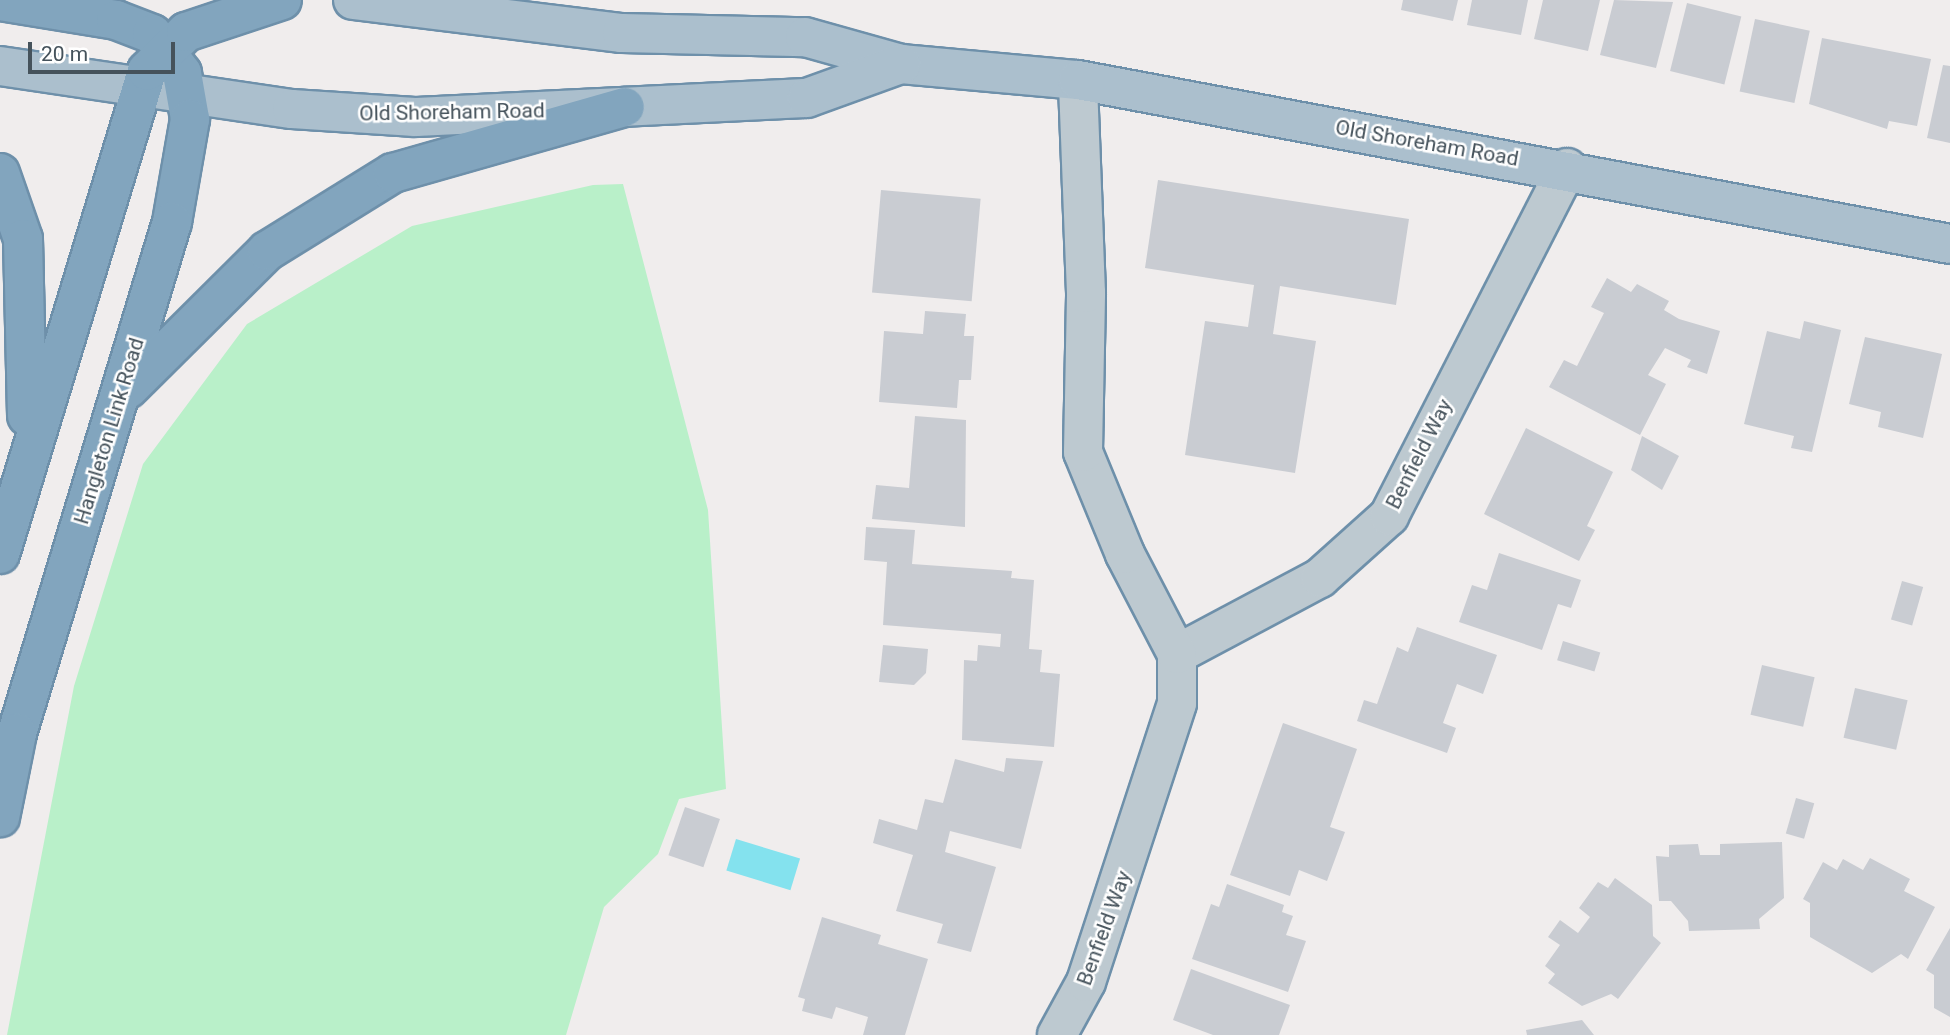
<!DOCTYPE html>
<style>
body{margin:0}
#map{position:relative;width:1950px;height:1035px;overflow:hidden;background:#f0eded;font-family:Roboto,sans-serif}
div>[style]{position:absolute}
[style*='--x']{left:calc(var(--x)*1px);top:calc(var(--y)*1px);width:calc(var(--w)*1px);rotate:calc(var(--a)*1deg)}
.green>*{inset:0;background:#b9f0c9}
.water>*{inset:0;background:#84e2ee;transform-origin:0 0}
.building>*{inset:0;background:#c9ccd2;transform-origin:0 0}
.roads{filter:drop-shadow(2px 0 #6e90aa) drop-shadow(-2px 0 #6e90aa) drop-shadow(0 2px #6e90aa) drop-shadow(0 -2px #6e90aa)}
.street>*{height:38px;margin:-19px;padding:0 19px;transform-origin:19px;border-radius:19px;background:#bdc9d0}
.primary>*{height:38px;margin:-19px;padding:0 19px;transform-origin:19px;border-radius:19px;background:#abbfcd}
.highway>*{height:38px;margin:-19px;padding:0 19px;transform-origin:19px;border-radius:19px;background:#82a5be}
span{translate:-50% -50%;white-space:nowrap;text-align:center;line-height:1.15;-webkit-text-stroke:5px #fff;paint-order:stroke}
.street-label{font-size:21px;color:#45525b}
.scale{position:absolute;left:28px;top:42px;width:147px;height:32px;box-sizing:border-box;border:4px solid #45525b;border-top:0;padding-left:9px;font-size:21px;line-height:24px;white-space:nowrap;color:#45525b;-webkit-text-stroke:5px #fff;paint-order:stroke}
</style>
<div id="map">
<div class="green">
<i style="clip-path:polygon(623px 184px,708px 510px,726px 789px,679px 799px,658px 854px,604px 907px,566px 1035px,7px 1035px,74px 686px,143px 464px,247px 324px,412px 226px,593px 185px)"></i>
</div>
<div class="water">
<i style="left:736px;top:839px;width:67px;height:33px;rotate:17deg"></i>
</div>
<div class="building">
<i style="clip-path:polygon(1403px 0,1458px 0,1453px 21px,1401px 10px)"></i>
<i style="clip-path:polygon(1472px 0,1528px 0,1521px 35px,1467px 25px)"></i>
<i style="clip-path:polygon(1543px 0,1600px 0,1588px 51px,1534px 39px)"></i>
<i style="clip-path:polygon(1614px 0,1673px 2px,1656px 68px,1600px 55px)"></i>
<i style="left:1687px;top:3px;width:56px;height:70px;rotate:14deg"></i>
<i style="left:1755px;top:19px;width:56px;height:74px;rotate:12deg"></i>
<i style="clip-path:polygon(1822px 38px,1931px 59px,1917px 126px,1889px 121px,1887px 129px,1809px 104px)"></i>
<i style="clip-path:polygon(1943px 65px,1950px 66px,1950px 143px,1927px 138px)"></i>
<i style="clip-path:polygon(1158px 180px,1409px 219px,1396px 305px,1280px 286px,1273px 334px,1316px 341px,1295px 473px,1185px 455px,1205px 321px,1248px 327px,1254px 285px,1145px 268px)"></i>
<i style="left:881px;top:190px;width:100px;height:103px;rotate:5deg"></i>
<i style="clip-path:polygon(1607px 278px,1631px 292px,1637px 284px,1669px 301px,1664px 310px,1679px 319px,1720px 331px,1707px 374px,1687px 367px,1691px 360px,1665px 348px,1648px 375px,1666px 384px,1640px 435px,1549px 387px,1564px 360px,1577px 366px,1604px 313px,1591px 307px)"></i>
<i style="clip-path:polygon(925px 311px,966px 314px,964px 336px,974px 336px,971px 380px,959px 380px,957px 408px,879px 402px,884px 331px,923px 334px)"></i>
<i style="clip-path:polygon(1804px 321px,1841px 330px,1812px 452px,1791px 448px,1794px 436px,1744px 424px,1767px 331px,1800px 339px)"></i>
<i style="clip-path:polygon(1865px 337px,1942px 354px,1923px 438px,1878px 427px,1881px 412px,1849px 404px)"></i>
<i style="clip-path:polygon(915px 416px,966px 420px,965px 527px,872px 519px,876px 485px,909px 488px)"></i>
<i style="clip-path:polygon(1526px 428px,1613px 472px,1587px 526px,1595px 530px,1579px 561px,1484px 514px)"></i>
<i style="clip-path:polygon(1642px 436px,1679px 456px,1662px 490px,1631px 470px)"></i>
<i style="clip-path:polygon(866px 527px,915px 530px,912px 564px,1012px 571px,1011px 578px,1034px 580px,1029px 649px,1042px 650px,1040px 672px,1060px 674px,1054px 747px,962px 740px,964px 660px,977px 661px,978px 645px,1000px 647px,1001px 634px,883px 625px,887px 562px,864px 560px)"></i>
<i style="clip-path:polygon(1499px 553px,1581px 580px,1571px 608px,1558px 604px,1542px 650px,1459px 622px,1472px 585px,1487px 590px)"></i>
<i style="left:1902px;top:581px;width:22px;height:40px;rotate:16deg"></i>
<i style="clip-path:polygon(1417px 627px,1497px 655px,1483px 694px,1457px 684px,1443px 723px,1456px 728px,1447px 753px,1357px 721px,1364px 700px,1377px 704px,1397px 647px,1408px 652px)"></i>
<i style="left:1563px;top:641px;width:39px;height:20px;rotate:17deg"></i>
<i style="clip-path:polygon(883px 645px,928px 649px,926px 673px,914px 685px,879px 682px)"></i>
<i style="left:1762px;top:665px;width:54px;height:51px;rotate:13deg"></i>
<i style="left:1855px;top:688px;width:54px;height:51px;rotate:13deg"></i>
<i style="clip-path:polygon(1283px 723px,1357px 749px,1330px 827px,1345px 832px,1327px 881px,1299px 870px,1290px 896px,1230px 875px)"></i>
<i style="clip-path:polygon(1006px 758px,1043px 761px,1021px 849px,950px 831px,945px 852px,996px 867px,971px 952px,937px 943px,943px 924px,896px 911px,913px 855px,873px 843px,879px 819px,917px 830px,925px 799px,943px 803px,955px 759px,1004px 772px)"></i>
<i style="left:1796px;top:798px;width:19px;height:37px;rotate:16deg"></i>
<i style="left:685px;top:807px;width:37px;height:51px;rotate:19deg"></i>
<i style="clip-path:polygon(1782px 842px,1784px 898px,1759px 919px,1760px 929px,1689px 931px,1688px 921px,1671px 901px,1659px 901px,1656px 856px,1669px 857px,1669px 845px,1698px 844px,1700px 855px,1720px 855px,1720px 844px)"></i>
<i style="clip-path:polygon(1870px 858px,1910px 879px,1904px 891px,1935px 907px,1908px 959px,1901px 954px,1872px 973px,1810px 937px,1810px 903px,1803px 899px,1823px 862px,1837px 870px,1843px 859px,1863px 870px)"></i>
<i style="clip-path:polygon(1615px 878px,1652px 905px,1653px 936px,1661px 943px,1618px 999px,1611px 994px,1582px 1006px,1548px 983px,1555px 974px,1545px 966px,1560px 945px,1548px 937px,1560px 920px,1578px 933px,1590px 917px,1579px 908px,1598px 882px,1608px 888px)"></i>
<i style="clip-path:polygon(1227px 884px,1284px 905px,1282px 912px,1293px 916px,1286px 935px,1306px 941px,1288px 992px,1192px 959px,1211px 904px,1219px 907px)"></i>
<i style="clip-path:polygon(822px 917px,881px 935px,878px 944px,928px 959px,905px 1035px,863px 1035px,868px 1017px,836px 1007px,832px 1019px,802px 1011px,805px 999px,798px 997px)"></i>
<i style="clip-path:polygon(1950px 928px,1950px 1017px,1934px 1008px,1934px 975px,1926px 970px)"></i>
<i style="clip-path:polygon(1191px 969px,1290px 1005px,1279px 1035px,1213px 1035px,1173px 1020px)"></i>
<i style="clip-path:polygon(1582px 1020px,1594px 1035px,1527px 1035px,1526px 1030px)"></i>
</div>
<div class="roads">
<div class="street">
<i style="--x:1177;--y:654;--w:162;--a:-28"></i>
<i style="--x:1320;--y:578;--w:93;--a:-41.9"></i>
<i style="--x:1389;--y:516;--w:391;--a:-62.9"></i>
<i style="--x:1057;--y:1035;--w:60;--a:-61.3"></i>
<i style="--x:1086;--y:982;--w:293;--a:-71.9"></i>
<i style="--x:1177;--y:703;--w:49;--a:-90"></i>
<i style="--x:1177;--y:654;--w:113;--a:-117.5"></i>
<i style="--x:1125;--y:554;--w:110;--a:-112.4"></i>
<i style="--x:1083;--y:452;--w:159;--a:-88.9"></i>
<i style="--x:1086;--y:293;--w:213;--a:-92.2"></i>
</div>
<div class="primary">
<i style="--x:353;--y:0;--w:271;--a:7"></i>
<i style="--x:622;--y:33;--w:183;--a:1.3"></i>
<i style="--x:805;--y:37;--w:100;--a:15.7"></i>
<i style="--x:901;--y:64;--w:178;--a:5.2"></i>
<i style="--x:1078;--y:80;--w:887;--a:10.65"></i>
<i style="--x:0;--y:66;--w:295;--a:8.4"></i>
<i style="--x:292;--y:109;--w:123;--a:3.7"></i>
<i style="--x:415;--y:117;--w:392;--a:-2.8"></i>
<i style="--x:807;--y:98;--w:100;--a:-19.9"></i>
</div>
<div class="highway">
<i style="--x:0;--y:1;--w:118;--a:9.3"></i>
<i style="--x:116;--y:20;--w:39;--a:21"></i>
<i style="--x:152;--y:34;--w:49;--a:52.4"></i>
<i style="--x:182;--y:73;--w:47;--a:80.1"></i>
<i style="--x:190;--y:119;--w:105;--a:99.9"></i>
<i style="--x:172;--y:222;--w:534;--a:106.87"></i>
<i style="--x:17;--y:733;--w:86;--a:101.4"></i>
<i style="--x:0;--y:173;--w:70;--a:70.8"></i>
<i style="--x:23;--y:239;--w:177;--a:88.7"></i>
<i style="--x:128;--y:389;--w:196;--a:-44.8"></i>
<i style="--x:267;--y:251;--w:148;--a:-31.8"></i>
<i style="--x:393;--y:173;--w:241;--a:-15.9"></i>
<i style="--x:0;--y:554;--w:505;--a:-73.07"></i>
<i style="--x:147;--y:71;--w:55;--a:-45"></i>
<i style="--x:186;--y:32;--w:101;--a:-18.4"></i>
</div>
</div>
<div class="street-label">
<span style="left:452px;top:112px;rotate:-1deg">Old Shoreham Road</span>
<span style="left:1427px;top:143px;rotate:10deg">Old Shoreham Road</span>
<span style="left:109px;top:431px;rotate:-73deg">Hangleton Link Road</span>
<span style="left:1419px;top:454px;rotate:-63deg">Benfield Way</span>
<span style="left:1104px;top:928px;rotate:-70deg">Benfield Way</span>
</div>
<div class="scale">20 m</div>
</div>
